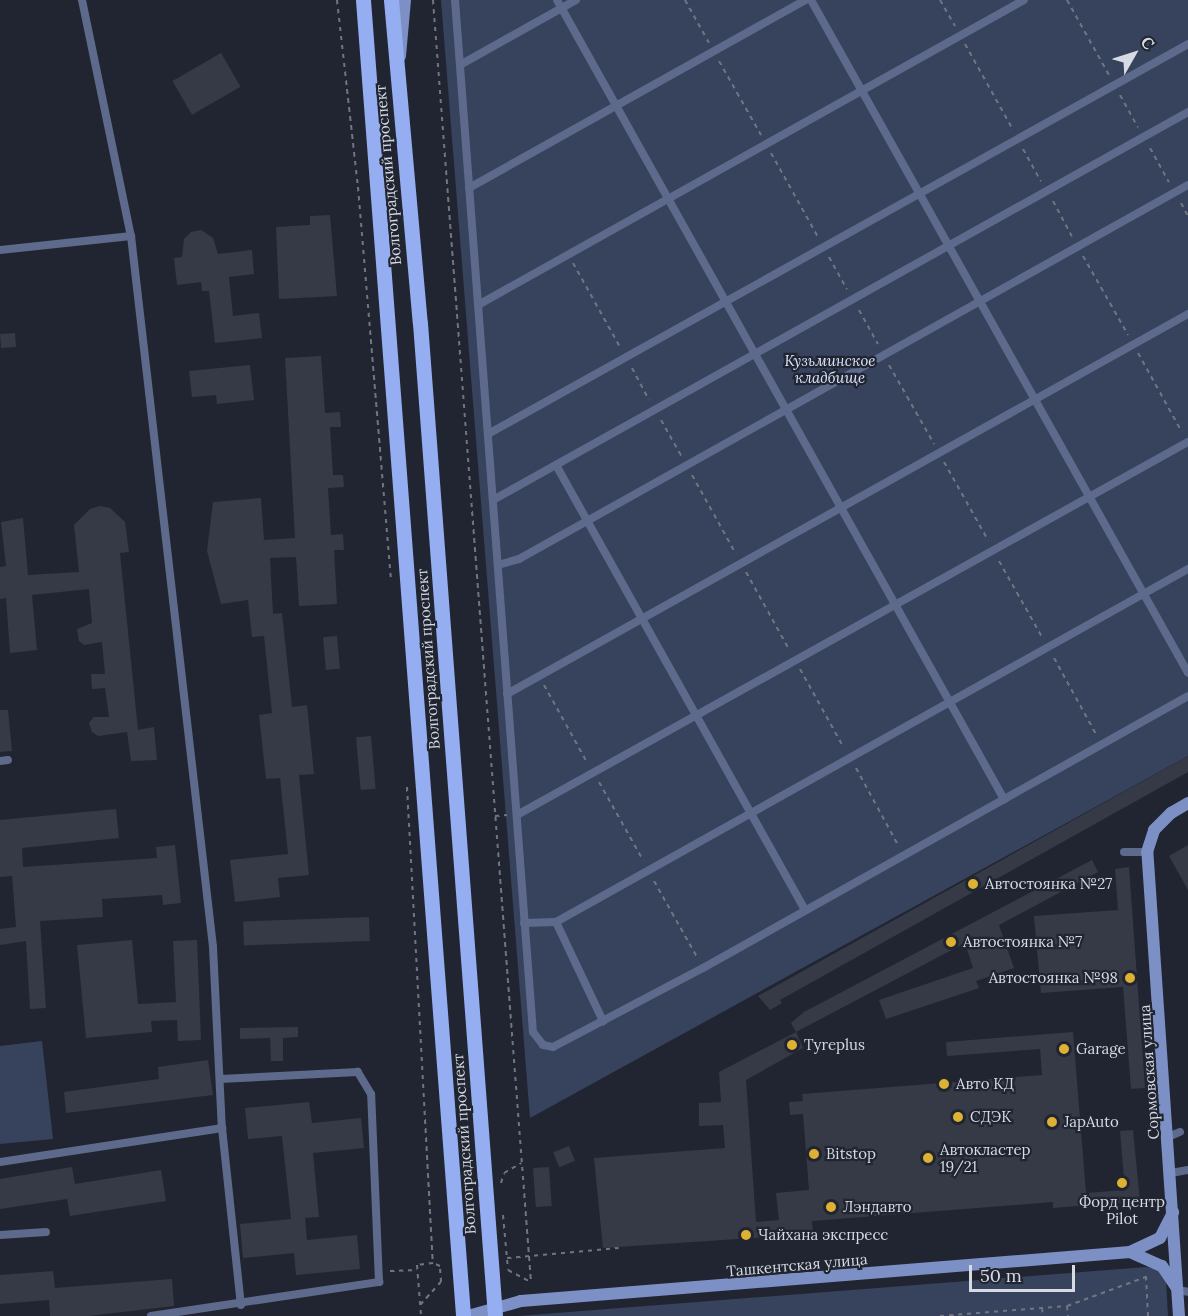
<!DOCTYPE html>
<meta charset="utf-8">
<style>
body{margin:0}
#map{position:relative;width:1188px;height:1316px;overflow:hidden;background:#212531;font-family:Lora,serif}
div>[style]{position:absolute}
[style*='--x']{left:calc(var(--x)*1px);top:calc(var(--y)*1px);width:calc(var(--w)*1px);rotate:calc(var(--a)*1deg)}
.green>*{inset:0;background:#37425d}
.building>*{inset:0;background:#353a46;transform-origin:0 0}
.path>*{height:2px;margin-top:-1px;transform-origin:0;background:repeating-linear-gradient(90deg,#717580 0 4.5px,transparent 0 9px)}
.lane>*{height:8px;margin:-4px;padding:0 4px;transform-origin:4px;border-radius:4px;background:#5d6a8b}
.secondary>*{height:12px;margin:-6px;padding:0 6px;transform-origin:6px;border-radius:6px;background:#7d90c5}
.primary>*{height:15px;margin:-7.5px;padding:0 7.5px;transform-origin:7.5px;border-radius:7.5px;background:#95aef2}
.dots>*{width:16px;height:16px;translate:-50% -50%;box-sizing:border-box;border:3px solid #212531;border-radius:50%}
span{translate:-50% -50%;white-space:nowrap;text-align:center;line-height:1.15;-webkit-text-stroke:4.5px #212531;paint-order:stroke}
.street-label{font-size:15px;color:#d6dae2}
.park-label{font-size:15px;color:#dae4fd;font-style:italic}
.poi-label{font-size:15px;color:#d6dae2}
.left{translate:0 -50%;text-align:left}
.right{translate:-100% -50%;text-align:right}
.north{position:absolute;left:1104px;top:24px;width:60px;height:60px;-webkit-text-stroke:4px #212531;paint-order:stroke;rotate:51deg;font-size:16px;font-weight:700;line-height:24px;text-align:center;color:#d6dae2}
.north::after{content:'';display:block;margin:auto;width:21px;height:27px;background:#d6dae2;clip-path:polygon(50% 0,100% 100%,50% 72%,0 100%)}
.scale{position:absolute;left:969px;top:1265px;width:106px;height:27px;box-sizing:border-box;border:3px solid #d6dae2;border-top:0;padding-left:8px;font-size:18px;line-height:21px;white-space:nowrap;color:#d6dae2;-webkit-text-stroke:4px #212531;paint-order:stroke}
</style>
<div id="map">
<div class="green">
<i style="clip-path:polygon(441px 0,1188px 0,1188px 756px,530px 1118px)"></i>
<i style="clip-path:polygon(42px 1041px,53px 1139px,0 1144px,0 1046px)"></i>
<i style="clip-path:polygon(1146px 1267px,1157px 1269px,1166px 1280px,1168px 1316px,518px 1316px)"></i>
</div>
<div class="building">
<i style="left:221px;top:53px;width:39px;height:56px;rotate:60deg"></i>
<i style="clip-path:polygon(330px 215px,337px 296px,279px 299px,276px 227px,310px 225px,310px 216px)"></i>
<i style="clip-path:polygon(201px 230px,213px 238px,218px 254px,252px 250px,254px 274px,229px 277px,233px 316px,259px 313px,262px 338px,215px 343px,209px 291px,202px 291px,201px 282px,177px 285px,174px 258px,182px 257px,184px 239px,191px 232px)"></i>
<i style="left:15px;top:333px;width:14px;height:15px;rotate:86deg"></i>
<i style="clip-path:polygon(321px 356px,325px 413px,340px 412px,341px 427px,330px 427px,333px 475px,343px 475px,344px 487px,328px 488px,331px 535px,343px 534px,344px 550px,334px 550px,337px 604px,299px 606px,296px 557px,270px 558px,273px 614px,282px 613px,292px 707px,307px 705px,314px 774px,299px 775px,309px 875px,278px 878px,280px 897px,235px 902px,230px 860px,288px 854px,280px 778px,266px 779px,259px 715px,272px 713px,264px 636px,252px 637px,248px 600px,221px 604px,207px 551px,213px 502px,261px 498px,264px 540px,295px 538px,285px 358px)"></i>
<i style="clip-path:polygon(250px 365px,254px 400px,217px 404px,216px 395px,192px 397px,189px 371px)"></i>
<i style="clip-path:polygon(100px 506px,110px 508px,125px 522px,129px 552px,120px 553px,138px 730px,154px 727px,157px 760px,131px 761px,127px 732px,98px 736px,92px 732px,89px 723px,94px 717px,109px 717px,105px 688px,92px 689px,91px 674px,105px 674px,102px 642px,84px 645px,79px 641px,77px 629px,92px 623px,89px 589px,32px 595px,37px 650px,10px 653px,6px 598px,0 599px,0 567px,6px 566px,1px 522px,23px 518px,28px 575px,79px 572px,74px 525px,90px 509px)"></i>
<i style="left:337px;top:636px;width:33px;height:14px;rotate:85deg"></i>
<i style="clip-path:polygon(0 710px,8px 710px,12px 751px,0 752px)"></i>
<i style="left:371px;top:736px;width:53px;height:15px;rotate:85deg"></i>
<i style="clip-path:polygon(1188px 756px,1188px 772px,780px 1000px,782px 1003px,770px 1010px,758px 996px)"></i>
<i style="clip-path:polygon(116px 809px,119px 838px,22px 848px,23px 867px,157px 858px,156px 847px,175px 845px,181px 903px,163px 905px,162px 895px,102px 899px,103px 917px,40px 921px,46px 1008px,30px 1009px,26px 941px,0 945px,0 929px,16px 927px,12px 876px,0 877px,0 820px)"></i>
<i style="clip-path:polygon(1188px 845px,1188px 890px,1169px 856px)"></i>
<i style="clip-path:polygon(1092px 860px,1098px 872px,999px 925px,1014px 968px,976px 981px,979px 988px,886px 1019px,879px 1000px,973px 968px,965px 943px,796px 1032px,791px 1023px,804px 1012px)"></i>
<i style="clip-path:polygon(1129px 867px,1145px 1088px,1131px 1089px,1123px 987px,1041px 993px,1034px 916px,1118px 910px,1115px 869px)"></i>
<i style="left:369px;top:917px;width:24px;height:126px;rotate:88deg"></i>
<i style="clip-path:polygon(132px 940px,138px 1004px,176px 1002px,173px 941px,197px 940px,201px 1040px,178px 1041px,177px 1020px,151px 1021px,152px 1032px,86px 1038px,77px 945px)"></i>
<i style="clip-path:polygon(298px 1027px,298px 1037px,283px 1038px,283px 1061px,271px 1061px,270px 1038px,240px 1039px,240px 1028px)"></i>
<i style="clip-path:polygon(796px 1032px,803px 1048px,746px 1080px,756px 1222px,779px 1220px,776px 1193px,809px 1190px,803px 1114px,790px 1115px,789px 1102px,803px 1101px,802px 1094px,1042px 1075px,1040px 1049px,947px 1056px,946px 1042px,1073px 1032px,1086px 1193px,1125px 1190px,1120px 1131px,1133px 1130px,1140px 1201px,1053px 1208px,1053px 1202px,812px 1221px,813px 1234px,603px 1248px,594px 1158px,725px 1148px,723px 1125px,699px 1126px,699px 1103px,721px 1102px,719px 1072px)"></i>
<i style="clip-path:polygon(208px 1060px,213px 1095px,66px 1113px,64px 1092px,159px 1079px,158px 1067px)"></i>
<i style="clip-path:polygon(309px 1102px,312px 1123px,361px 1118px,364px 1148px,313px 1153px,319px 1217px,305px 1218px,307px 1240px,357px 1235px,360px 1269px,296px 1275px,294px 1253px,243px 1258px,240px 1224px,291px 1219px,282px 1136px,248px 1139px,245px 1108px)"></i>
<i style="left:569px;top:1146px;width:16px;height:17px;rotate:68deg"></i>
<i style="clip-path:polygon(72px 1167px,75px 1184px,161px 1170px,166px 1201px,70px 1216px,67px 1199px,0 1209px,0 1179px)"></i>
<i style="left:549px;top:1167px;width:39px;height:16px;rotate:86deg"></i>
<i style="clip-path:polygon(53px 1271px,55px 1288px,172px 1279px,174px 1306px,88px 1316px,50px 1316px,49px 1300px,0 1304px,0 1275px)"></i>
</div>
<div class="path">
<i style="--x:337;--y:0;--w:188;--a:83.6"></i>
<i style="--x:358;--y:187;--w:395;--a:85.2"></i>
<i style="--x:433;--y:0;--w:1286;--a:85.63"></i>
<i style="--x:685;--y:0;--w:49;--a:60.8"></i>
<i style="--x:940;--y:0;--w:30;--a:60"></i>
<i style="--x:1067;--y:0;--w:86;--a:60.8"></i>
<i style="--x:965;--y:44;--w:96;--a:60.8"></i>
<i style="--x:719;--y:61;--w:85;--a:60.4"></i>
<i style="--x:1120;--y:95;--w:37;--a:61"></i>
<i style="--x:1150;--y:148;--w:39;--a:61"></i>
<i style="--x:1023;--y:149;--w:37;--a:61"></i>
<i style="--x:771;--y:153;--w:96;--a:60.8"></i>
<i style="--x:1053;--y:201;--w:40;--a:62"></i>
<i style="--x:1181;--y:203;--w:15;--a:62"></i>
<i style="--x:1083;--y:256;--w:91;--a:60.3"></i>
<i style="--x:829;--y:257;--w:37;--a:61"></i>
<i style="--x:573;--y:263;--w:96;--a:60.8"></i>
<i style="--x:859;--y:310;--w:39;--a:61"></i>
<i style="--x:1138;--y:353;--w:90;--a:60.9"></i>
<i style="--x:889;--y:365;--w:91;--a:60.3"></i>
<i style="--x:632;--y:368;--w:36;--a:62"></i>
<i style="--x:661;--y:420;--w:43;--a:60.4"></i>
<i style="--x:944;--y:462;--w:90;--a:60.6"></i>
<i style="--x:692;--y:475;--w:90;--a:60.9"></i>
<i style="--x:999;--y:561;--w:87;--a:60.5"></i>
<i style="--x:746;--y:572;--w:90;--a:60.9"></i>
<i style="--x:1054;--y:658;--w:87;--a:61.1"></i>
<i style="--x:800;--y:669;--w:90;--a:60.9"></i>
<i style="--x:544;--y:685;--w:90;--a:60.9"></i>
<i style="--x:856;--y:768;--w:88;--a:61.4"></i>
<i style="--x:599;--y:782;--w:90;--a:60.6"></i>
<i style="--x:407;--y:787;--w:477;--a:86.9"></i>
<i style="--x:495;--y:816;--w:12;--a:-5"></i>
<i style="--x:654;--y:881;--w:87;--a:60.5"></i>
<i style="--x:501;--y:1183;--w:10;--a:-73"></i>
<i style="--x:504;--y:1173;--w:20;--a:-30"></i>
<i style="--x:503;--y:1215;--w:55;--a:84.8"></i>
<i style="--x:508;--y:1270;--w:26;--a:28"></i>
<i style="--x:507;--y:1258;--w:112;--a:-5.1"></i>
<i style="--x:390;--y:1271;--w:27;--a:-2"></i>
<i style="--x:1146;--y:1276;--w:40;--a:87.1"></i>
<i style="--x:420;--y:1305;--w:31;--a:-48"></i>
<i style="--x:441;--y:1282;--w:16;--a:-94"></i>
<i style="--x:440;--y:1266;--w:8;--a:-157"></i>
<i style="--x:433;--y:1263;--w:16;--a:173"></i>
<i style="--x:417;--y:1265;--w:50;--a:85.4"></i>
<i style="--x:1067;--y:1306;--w:10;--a:84"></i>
<i style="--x:1042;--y:1308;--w:8;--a:83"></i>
<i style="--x:940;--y:1316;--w:127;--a:-4.5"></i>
<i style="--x:1067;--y:1306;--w:84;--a:-20.2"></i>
</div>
<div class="lane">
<i style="--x:82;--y:0;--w:241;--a:78.3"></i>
<i style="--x:131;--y:236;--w:716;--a:83.42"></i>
<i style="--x:213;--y:947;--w:181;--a:87.2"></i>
<i style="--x:222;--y:1128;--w:178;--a:83.9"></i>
<i style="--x:455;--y:0;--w:1035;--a:85.68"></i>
<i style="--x:533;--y:1032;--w:16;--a:52"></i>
<i style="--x:543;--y:1045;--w:10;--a:11"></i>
<i style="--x:553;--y:1047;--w:170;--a:-27.8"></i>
<i style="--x:703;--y:968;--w:556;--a:-29.28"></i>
<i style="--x:557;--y:0;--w:916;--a:60.78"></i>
<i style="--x:811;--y:0;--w:771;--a:60.74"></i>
<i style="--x:460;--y:65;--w:133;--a:-29.3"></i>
<i style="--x:469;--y:188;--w:386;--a:-29.2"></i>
<i style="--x:0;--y:250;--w:132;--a:-6.1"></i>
<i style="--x:478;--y:305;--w:625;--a:-29.19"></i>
<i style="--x:488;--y:434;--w:801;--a:-29.12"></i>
<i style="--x:556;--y:465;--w:510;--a:60.77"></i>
<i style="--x:493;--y:500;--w:796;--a:-29.17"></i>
<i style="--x:498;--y:565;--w:22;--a:-16"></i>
<i style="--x:519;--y:559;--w:766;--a:-29.21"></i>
<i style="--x:507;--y:694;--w:780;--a:-29.16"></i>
<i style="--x:0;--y:761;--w:8;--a:-7"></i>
<i style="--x:517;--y:815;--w:768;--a:-29.07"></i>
<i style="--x:1124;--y:852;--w:23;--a:0"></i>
<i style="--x:556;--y:922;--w:110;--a:64.6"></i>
<i style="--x:524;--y:923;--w:32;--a:-2"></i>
<i style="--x:556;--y:922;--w:724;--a:-29.19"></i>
<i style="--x:1168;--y:1137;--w:13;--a:-23"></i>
<i style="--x:0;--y:1162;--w:225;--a:-8.7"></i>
<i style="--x:1171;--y:1173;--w:17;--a:-10"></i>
<i style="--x:0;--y:1235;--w:46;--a:-3.7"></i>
<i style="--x:1178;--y:1290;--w:10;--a:11"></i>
<i style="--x:151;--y:1316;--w:231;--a:-8.5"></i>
<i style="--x:379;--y:1282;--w:188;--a:-92.4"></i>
<i style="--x:371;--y:1094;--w:26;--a:-121"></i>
<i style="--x:358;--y:1072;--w:138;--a:177.1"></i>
</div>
<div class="secondary">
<i style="--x:400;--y:56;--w:56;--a:-84.9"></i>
<i style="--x:1130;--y:1252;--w:35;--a:24"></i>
<i style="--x:1162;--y:1266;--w:27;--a:56"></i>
<i style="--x:468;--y:1316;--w:55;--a:-15.8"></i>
<i style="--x:521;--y:1301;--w:611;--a:-4.6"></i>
<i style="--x:1130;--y:1252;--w:33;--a:-25"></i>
<i style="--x:1160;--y:1238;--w:29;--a:-63"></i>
<i style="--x:1179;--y:1316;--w:465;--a:-93.9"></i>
<i style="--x:1147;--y:852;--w:23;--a:-72"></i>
<i style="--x:1154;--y:830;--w:24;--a:-45"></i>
<i style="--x:1171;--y:813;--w:20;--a:-30"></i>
</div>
<div class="primary">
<i style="--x:363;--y:0;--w:1320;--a:85.65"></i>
<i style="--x:391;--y:0;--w:324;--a:84.9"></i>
<i style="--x:420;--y:323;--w:996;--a:85.68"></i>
</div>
<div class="dots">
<i style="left:973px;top:884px;background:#ddb133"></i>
<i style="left:951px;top:942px;background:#ddb133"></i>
<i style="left:1130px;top:978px;background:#ddb133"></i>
<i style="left:792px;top:1045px;background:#ddb133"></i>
<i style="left:1064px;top:1049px;background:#ddb133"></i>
<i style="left:944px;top:1084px;background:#ddb133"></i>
<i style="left:958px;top:1117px;background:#ddb133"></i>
<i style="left:1052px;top:1122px;background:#ddb133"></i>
<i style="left:814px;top:1154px;background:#ddb133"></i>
<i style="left:928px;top:1158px;background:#ddb133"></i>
<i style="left:1122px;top:1183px;background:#ddb133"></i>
<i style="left:831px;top:1207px;background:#ddb133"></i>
<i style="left:746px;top:1235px;background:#ddb133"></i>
</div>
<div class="street-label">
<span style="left:388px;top:175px;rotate:-95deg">Волгоградский проспект</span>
<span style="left:428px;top:659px;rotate:-94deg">Волгоградский проспект</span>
<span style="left:1149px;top:1072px;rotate:-94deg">Сормовская улица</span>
<span style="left:464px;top:1144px;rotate:-94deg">Волгоградский проспект</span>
<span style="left:797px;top:1265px;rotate:-5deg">Ташкентская улица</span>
</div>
<div class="park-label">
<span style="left:830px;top:369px">Кузьминское<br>кладбище</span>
</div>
<div class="poi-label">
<span class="left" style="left:985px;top:884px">Автостоянка №27</span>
<span class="left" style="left:963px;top:942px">Автостоянка №7</span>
<span class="right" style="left:1118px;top:978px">Автостоянка №98</span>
<span class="left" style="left:804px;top:1045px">Tyreplus</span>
<span class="left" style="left:1076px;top:1049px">Garage</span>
<span class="left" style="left:956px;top:1084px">Авто КД</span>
<span class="left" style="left:970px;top:1117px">СДЭК</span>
<span class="left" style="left:1064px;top:1122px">JapAuto</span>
<span class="left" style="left:940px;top:1158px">Автокластер<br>19/21</span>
<span class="left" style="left:826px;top:1154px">Bitstop</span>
<span style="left:1122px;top:1210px">Форд центр<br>Pilot</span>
<span class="left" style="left:843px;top:1207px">Лэндавто</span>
<span class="left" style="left:758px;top:1235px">Чайхана экспресс</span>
</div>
<div class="north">С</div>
<div class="scale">50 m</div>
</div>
